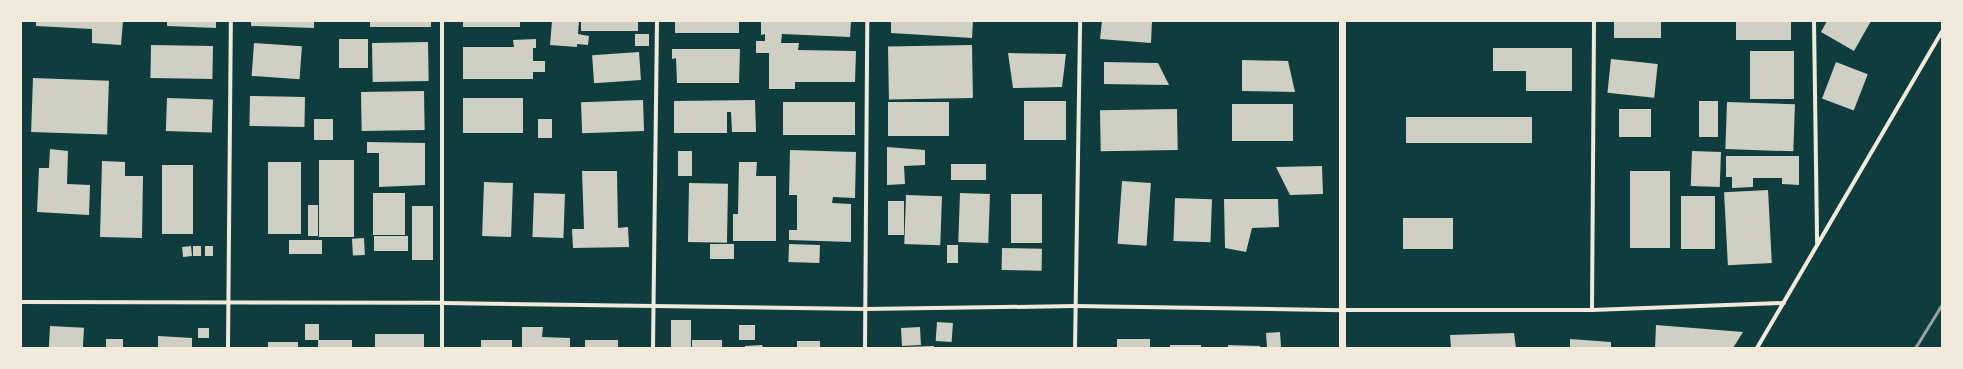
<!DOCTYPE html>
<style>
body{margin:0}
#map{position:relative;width:1963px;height:369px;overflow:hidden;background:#0f3d3e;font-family:"Zilla Slab",serif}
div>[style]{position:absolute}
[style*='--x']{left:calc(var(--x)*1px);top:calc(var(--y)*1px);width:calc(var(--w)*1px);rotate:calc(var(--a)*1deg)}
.building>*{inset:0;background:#cfcfc3;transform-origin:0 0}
.minor>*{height:4px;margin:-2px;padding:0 2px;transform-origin:2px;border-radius:2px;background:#f1e9da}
.tertiary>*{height:7px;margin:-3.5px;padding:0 3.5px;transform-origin:3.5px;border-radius:3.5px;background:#f1e9da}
.rail>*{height:3px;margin:-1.5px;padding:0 1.5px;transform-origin:1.5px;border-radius:1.5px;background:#97a49c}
span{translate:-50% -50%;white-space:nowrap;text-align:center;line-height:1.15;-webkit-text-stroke:4px #f1e9da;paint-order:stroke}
.frame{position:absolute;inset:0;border:22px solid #f1e9da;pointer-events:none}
</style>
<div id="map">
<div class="building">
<i style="clip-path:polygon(36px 21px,123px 21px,121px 45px,92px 43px,92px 29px,36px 26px)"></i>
<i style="clip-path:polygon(167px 21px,216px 21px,216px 28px,167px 26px)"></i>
<i style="clip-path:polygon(251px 21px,314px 21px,314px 28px,251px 26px)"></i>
<i style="left:370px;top:21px;width:61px;height:6px"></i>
<i style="left:463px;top:21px;width:57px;height:6px"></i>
<i style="clip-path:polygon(552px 21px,579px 21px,578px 34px,589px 36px,588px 45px,577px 44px,577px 47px,550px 45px)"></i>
<i style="left:581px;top:21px;width:57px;height:10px"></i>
<i style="left:675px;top:21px;width:64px;height:12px"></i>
<i style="clip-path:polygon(761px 21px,851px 21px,850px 37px,782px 34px,781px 43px,799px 43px,798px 50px,856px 51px,855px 82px,795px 82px,795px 89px,769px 89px,769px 53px,756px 53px,756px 41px,765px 41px,765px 34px,761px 35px)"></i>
<i style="clip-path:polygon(891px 21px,973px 21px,972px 38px,891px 33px)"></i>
<i style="clip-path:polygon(1102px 21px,1152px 21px,1151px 43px,1100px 39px)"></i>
<i style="left:1614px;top:21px;width:47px;height:17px"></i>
<i style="left:1736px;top:21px;width:55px;height:19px"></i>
<i style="clip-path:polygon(1827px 21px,1871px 21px,1854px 51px,1821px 32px)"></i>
<i style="left:635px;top:34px;width:14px;height:12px"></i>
<i style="left:368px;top:39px;width:29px;height:29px;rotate:90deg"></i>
<i style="clip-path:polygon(536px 39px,536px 48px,533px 48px,533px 61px,545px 61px,545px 72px,533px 72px,533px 79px,463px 79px,463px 47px,514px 47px,513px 40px)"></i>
<i style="left:428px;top:42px;width:39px;height:56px;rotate:89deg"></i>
<i style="left:254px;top:43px;width:48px;height:33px;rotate:4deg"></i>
<i style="left:151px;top:45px;width:62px;height:33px;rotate:1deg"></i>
<i style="left:972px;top:45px;width:53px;height:84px;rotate:89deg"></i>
<i style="clip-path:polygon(1493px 48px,1572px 48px,1572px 91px,1526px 91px,1526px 71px,1493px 71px)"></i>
<i style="clip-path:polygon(672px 49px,740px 49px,739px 83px,677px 83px,676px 58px,672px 59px)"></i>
<i style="left:1750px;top:51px;width:44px;height:48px"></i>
<i style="left:639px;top:52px;width:28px;height:47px;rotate:86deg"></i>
<i style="clip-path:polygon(1008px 53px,1066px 54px,1062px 87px,1013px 88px)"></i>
<i style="left:1611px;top:59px;width:47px;height:34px;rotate:6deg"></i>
<i style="clip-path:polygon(1242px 60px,1288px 61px,1295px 92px,1242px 91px)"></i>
<i style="clip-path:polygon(1104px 62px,1158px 63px,1169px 85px,1104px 84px)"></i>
<i style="left:1836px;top:62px;width:34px;height:39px;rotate:21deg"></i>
<i style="left:33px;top:78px;width:76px;height:54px;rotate:2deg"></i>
<i style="left:424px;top:91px;width:39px;height:63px;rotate:89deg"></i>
<i style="left:250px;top:96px;width:55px;height:30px;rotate:1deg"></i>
<i style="left:167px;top:98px;width:46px;height:33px;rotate:2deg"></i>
<i style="left:463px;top:98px;width:60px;height:35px"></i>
<i style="left:643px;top:100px;width:31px;height:62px;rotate:88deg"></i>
<i style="clip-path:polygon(755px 100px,756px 132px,732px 132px,731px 112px,727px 112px,727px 133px,674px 133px,674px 101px)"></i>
<i style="left:1066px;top:101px;width:39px;height:42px;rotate:90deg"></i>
<i style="left:1699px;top:101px;width:19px;height:36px"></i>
<i style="left:783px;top:102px;width:72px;height:33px"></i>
<i style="left:888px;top:102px;width:61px;height:34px"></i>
<i style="left:1727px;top:102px;width:68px;height:47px;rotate:2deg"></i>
<i style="left:1293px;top:104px;width:37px;height:61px;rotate:90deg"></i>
<i style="left:1177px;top:109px;width:41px;height:77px;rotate:89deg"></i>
<i style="left:1619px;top:109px;width:32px;height:28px"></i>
<i style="left:1406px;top:117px;width:126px;height:26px"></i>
<i style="left:333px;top:119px;width:21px;height:19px;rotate:90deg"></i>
<i style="left:538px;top:119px;width:14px;height:19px"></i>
<i style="clip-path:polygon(367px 142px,425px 143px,425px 185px,379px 187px,379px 153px,367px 153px)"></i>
<i style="clip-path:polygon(887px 147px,925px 150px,925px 165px,904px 166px,905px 184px,887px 185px)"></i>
<i style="clip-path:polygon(50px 149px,68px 151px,67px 184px,90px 185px,89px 215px,37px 212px,39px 168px,49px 168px)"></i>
<i style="clip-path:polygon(790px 150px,856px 152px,855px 198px,833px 197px,832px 203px,851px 204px,851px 242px,789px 240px,789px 230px,797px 230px,797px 195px,789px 195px)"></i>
<i style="left:678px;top:151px;width:14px;height:25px"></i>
<i style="left:1692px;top:151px;width:29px;height:35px;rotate:2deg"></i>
<i style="clip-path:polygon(1726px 156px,1799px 156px,1799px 185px,1782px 184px,1782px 178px,1753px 178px,1753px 187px,1732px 188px,1732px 177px,1726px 177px)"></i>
<i style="left:319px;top:160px;width:35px;height:77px"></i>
<i style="clip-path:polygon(102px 161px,125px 162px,125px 176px,143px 176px,142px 238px,100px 237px)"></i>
<i style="left:268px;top:162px;width:33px;height:72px"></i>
<i style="clip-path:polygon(739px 162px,757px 162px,756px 176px,776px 176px,776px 241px,733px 241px,733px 214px,738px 214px)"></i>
<i style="left:951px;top:164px;width:35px;height:16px"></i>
<i style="left:193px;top:165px;width:69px;height:31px;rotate:90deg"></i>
<i style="clip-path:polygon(1322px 166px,1323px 194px,1290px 195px,1276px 167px)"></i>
<i style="clip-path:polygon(582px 171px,617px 171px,618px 228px,628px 227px,629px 247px,573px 248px,572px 229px,584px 229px)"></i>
<i style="left:1630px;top:171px;width:40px;height:77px"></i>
<i style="left:1122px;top:181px;width:29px;height:63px;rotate:4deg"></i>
<i style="left:484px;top:182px;width:29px;height:54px;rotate:2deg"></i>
<i style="left:689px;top:183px;width:39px;height:59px;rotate:1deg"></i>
<i style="left:1768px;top:190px;width:73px;height:44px;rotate:87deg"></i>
<i style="left:373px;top:193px;width:32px;height:42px"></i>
<i style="left:534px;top:193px;width:31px;height:44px;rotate:2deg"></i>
<i style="left:960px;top:193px;width:30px;height:49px;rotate:2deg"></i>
<i style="left:1011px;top:194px;width:31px;height:49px"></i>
<i style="left:906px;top:195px;width:36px;height:49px;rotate:2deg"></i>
<i style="left:1681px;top:196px;width:34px;height:53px"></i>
<i style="left:1175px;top:198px;width:37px;height:43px;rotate:2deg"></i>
<i style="clip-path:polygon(1224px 199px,1278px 199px,1279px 227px,1252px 228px,1246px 252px,1225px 248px)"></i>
<i style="left:888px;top:201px;width:16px;height:34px"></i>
<i style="left:308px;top:205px;width:10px;height:31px"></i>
<i style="left:412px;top:206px;width:21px;height:54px"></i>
<i style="left:1403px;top:218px;width:50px;height:31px"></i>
<i style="left:408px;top:236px;width:15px;height:34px;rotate:90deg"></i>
<i style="left:364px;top:238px;width:17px;height:12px;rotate:87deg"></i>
<i style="left:322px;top:240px;width:14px;height:33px;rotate:90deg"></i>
<i style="left:710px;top:244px;width:24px;height:15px"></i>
<i style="left:789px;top:244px;width:31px;height:18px;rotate:2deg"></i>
<i style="left:947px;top:245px;width:11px;height:18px"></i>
<i style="left:191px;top:246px;width:10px;height:9px;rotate:84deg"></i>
<i style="left:193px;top:246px;width:8px;height:10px"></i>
<i style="left:205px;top:246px;width:8px;height:10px"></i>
<i style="left:1002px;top:248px;width:40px;height:22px;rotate:1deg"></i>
<i style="left:671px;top:320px;width:20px;height:28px"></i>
<i style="left:937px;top:322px;width:16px;height:19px;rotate:4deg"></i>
<i style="left:305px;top:324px;width:14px;height:16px"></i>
<i style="left:755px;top:325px;width:15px;height:16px;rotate:90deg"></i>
<i style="clip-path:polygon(1656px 325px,1743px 332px,1733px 348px,1655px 348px)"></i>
<i style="left:50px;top:326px;width:34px;height:22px;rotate:3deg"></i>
<i style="clip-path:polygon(522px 327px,543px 327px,542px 337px,570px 338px,570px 348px,522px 348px)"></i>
<i style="left:920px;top:327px;width:18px;height:19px;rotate:87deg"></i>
<i style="left:198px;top:328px;width:11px;height:10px"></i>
<i style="left:1280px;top:332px;width:15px;height:14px;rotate:86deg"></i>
<i style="clip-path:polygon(1514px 333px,1516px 348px,1451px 348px,1450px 335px)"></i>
<i style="left:375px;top:334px;width:49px;height:14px"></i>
<i style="clip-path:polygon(158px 336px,192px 338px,192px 348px,158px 348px)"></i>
<i style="left:106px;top:339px;width:17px;height:9px"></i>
<i style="left:1150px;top:339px;width:9px;height:33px;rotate:90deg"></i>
<i style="clip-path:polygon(1570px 339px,1611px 342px,1611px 348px,1570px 348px)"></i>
<i style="left:352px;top:340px;width:8px;height:34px;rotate:90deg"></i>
<i style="left:481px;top:340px;width:31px;height:8px"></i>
<i style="left:585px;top:340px;width:33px;height:8px"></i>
<i style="left:692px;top:340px;width:30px;height:8px"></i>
<i style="left:797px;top:341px;width:23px;height:7px"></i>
<i style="left:268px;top:342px;width:30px;height:6px"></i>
<i style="clip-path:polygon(762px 345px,763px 348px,745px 348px,745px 346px)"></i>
<i style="left:1170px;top:345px;width:31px;height:3px"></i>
<i style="clip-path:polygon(1228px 345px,1260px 346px,1260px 348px,1228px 348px)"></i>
<i style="clip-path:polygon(934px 346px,934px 348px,904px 348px,904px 347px)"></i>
</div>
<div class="minor">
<i style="--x:1814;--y:21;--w:222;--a:89.2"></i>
<i style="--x:21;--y:302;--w:421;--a:0.1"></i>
<i style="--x:442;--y:303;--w:423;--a:0.8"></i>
<i style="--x:865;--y:309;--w:210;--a:-0.8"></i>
<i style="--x:1075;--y:306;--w:267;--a:0.9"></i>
<i style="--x:1342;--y:310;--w:250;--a:0"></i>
<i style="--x:1592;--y:310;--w:192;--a:-2.1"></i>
<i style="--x:1592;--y:310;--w:289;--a:-89.6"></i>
<i style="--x:228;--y:348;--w:327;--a:-89.5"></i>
<i style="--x:442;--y:348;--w:327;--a:-90"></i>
<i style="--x:653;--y:348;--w:327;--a:-89.3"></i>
<i style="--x:865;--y:348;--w:327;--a:-89.6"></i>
<i style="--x:1075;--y:348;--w:327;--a:-89.1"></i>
<i style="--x:1757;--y:348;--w:366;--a:-59.7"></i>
</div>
<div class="tertiary">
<i style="--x:1342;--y:348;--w:327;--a:-90"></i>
</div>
<div class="rail">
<i style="--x:1915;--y:348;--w:52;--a:-58.5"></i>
</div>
<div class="frame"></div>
</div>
